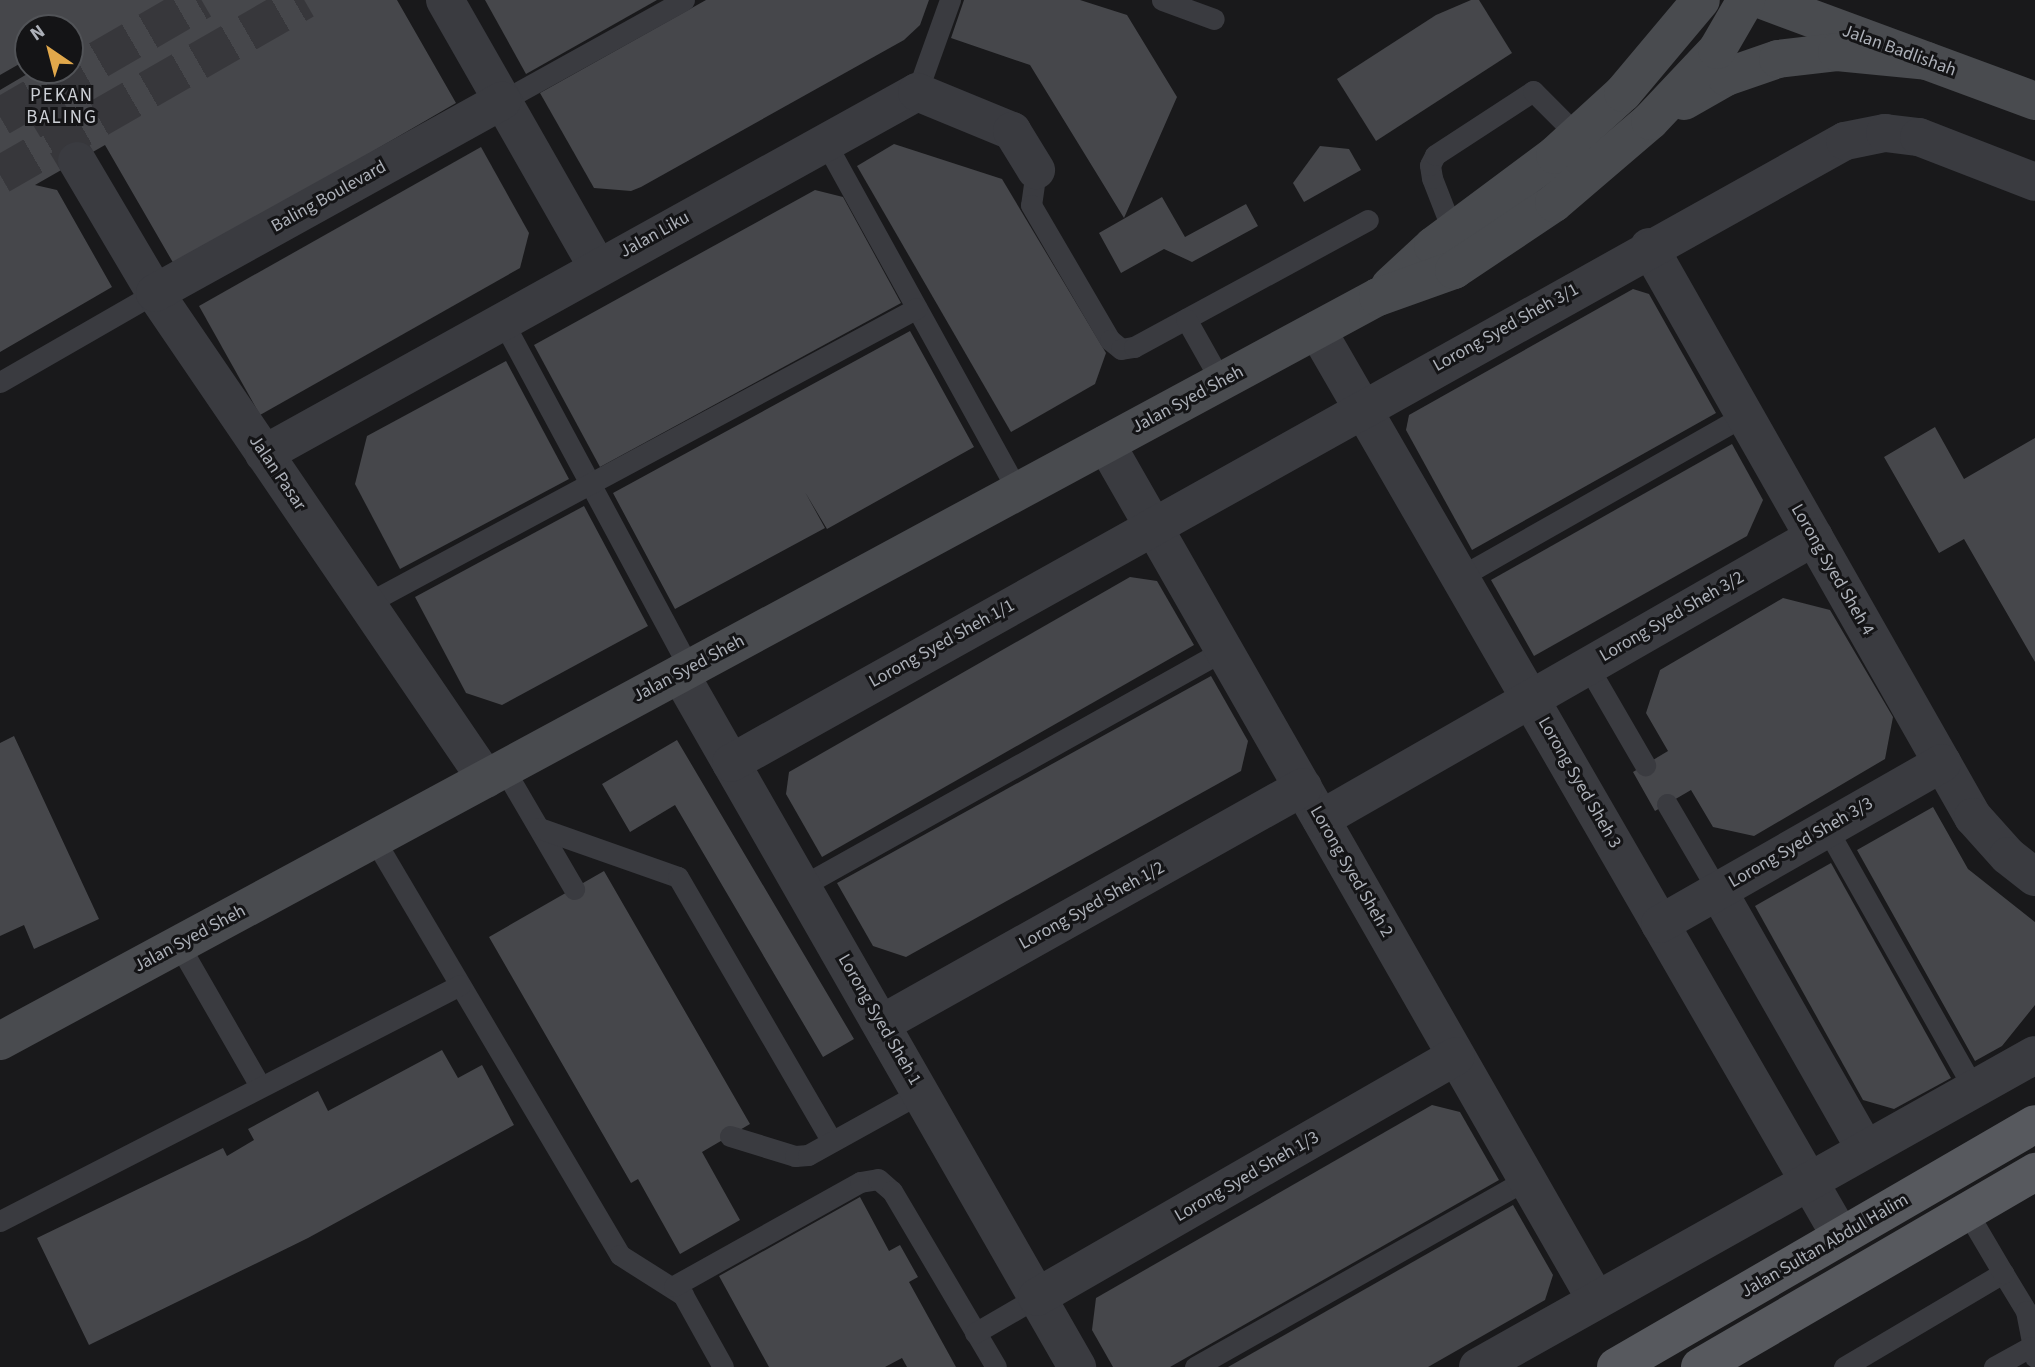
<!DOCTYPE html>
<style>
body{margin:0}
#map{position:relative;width:2035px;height:1367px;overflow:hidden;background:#19191b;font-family:"Source Sans 3",sans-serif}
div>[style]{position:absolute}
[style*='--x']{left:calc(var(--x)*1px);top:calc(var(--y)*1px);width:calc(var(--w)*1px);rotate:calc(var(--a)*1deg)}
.building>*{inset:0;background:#46474b}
.street-tunnel>*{height:38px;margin-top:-19px;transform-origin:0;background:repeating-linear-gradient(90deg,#37373b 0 38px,transparent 0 57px)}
.secondary-tunnel>*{height:38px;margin-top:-19px;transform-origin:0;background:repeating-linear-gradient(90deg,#37373b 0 38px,transparent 0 57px)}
.lane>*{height:21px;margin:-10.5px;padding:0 10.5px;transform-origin:10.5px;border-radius:10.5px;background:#3a3b40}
.street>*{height:38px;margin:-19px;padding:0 19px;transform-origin:19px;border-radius:19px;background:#3a3b40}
.secondary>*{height:38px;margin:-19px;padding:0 19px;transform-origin:19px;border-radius:19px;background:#494b4f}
.primary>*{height:38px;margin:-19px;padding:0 19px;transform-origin:19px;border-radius:19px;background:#57595e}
span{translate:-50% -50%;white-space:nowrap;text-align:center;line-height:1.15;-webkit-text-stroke:6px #141416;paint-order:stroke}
.street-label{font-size:18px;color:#adb1b9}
.neighbourhood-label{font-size:19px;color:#cdd0d6;letter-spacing:2px}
.north{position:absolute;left:14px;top:14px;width:70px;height:70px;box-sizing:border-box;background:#141416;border:2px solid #515357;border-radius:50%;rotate:325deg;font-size:19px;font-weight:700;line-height:28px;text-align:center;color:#adb1b9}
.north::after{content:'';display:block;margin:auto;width:24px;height:32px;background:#e1a84b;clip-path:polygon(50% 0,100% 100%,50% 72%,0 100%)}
</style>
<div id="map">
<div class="building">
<i style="clip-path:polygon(0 0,397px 0,456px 103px,175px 266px,105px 145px,35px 185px,57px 190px,112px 287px,0 352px,0 90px,34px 70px,70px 70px,70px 28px,28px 28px,28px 59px,0 75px)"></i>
<i style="clip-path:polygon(485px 0,657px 0,526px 74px)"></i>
<i style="clip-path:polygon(706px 0,929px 0,920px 25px,904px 40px,641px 187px,631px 191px,594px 188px,540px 93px)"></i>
<i style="clip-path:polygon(964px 0,1080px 0,1127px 15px,1177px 97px,1124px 218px,1030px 65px,951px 38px)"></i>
<i style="clip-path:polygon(1471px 0,1479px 0,1512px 53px,1376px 141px,1337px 79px,1436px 15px)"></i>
<i style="clip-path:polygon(894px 144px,1002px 179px,1106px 353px,1095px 384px,1011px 432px,857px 166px)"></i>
<i style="clip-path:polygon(1320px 146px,1349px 149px,1361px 170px,1304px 202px,1293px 183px)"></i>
<i style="clip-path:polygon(481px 147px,529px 233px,520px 268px,260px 415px,199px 306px)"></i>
<i style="clip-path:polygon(815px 190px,843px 197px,901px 303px,600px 467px,534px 345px)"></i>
<i style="clip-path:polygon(1162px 197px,1185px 237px,1246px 204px,1258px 226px,1192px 262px,1164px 249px,1121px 273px,1099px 233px)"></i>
<i style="clip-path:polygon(1633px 289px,1649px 294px,1716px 413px,1472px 550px,1406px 430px,1409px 415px)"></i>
<i style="clip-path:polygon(910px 331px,974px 447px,827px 529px,805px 492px,825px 528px,675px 609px,613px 493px)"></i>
<i style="clip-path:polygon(506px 361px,569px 479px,400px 569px,355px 484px,367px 436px)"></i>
<i style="clip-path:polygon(1935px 427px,1964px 479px,2035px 438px,2035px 662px,1964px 539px,1939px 553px,1884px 457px)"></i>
<i style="clip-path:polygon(1732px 444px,1763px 500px,1747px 536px,1534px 656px,1491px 580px)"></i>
<i style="clip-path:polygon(584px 506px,648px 626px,502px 705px,466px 693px,415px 597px)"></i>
<i style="clip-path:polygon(1130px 577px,1157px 581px,1194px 645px,822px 857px,786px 794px,789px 772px)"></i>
<i style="clip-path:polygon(1783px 598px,1830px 610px,1893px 717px,1885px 759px,1754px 836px,1713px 827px,1691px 790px,1655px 811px,1633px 772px,1668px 751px,1646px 713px,1660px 670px)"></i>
<i style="clip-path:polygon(1211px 676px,1248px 741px,1241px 771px,906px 957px,873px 946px,837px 883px)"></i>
<i style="clip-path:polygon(14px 736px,99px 919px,34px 949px,24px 925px,0 936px,0 743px)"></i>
<i style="clip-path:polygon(677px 740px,854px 1039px,823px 1057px,675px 805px,630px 832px,602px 784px)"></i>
<i style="clip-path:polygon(1933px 807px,1968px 869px,2035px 922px,2035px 1005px,2002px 1046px,1975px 1061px,1857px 850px)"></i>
<i style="clip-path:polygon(1831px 863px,1951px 1078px,1894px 1109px,1863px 1100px,1755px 906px)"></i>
<i style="clip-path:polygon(604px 871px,750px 1124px,702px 1152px,740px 1220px,680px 1254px,638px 1179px,631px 1183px,489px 937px)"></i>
<i style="clip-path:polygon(442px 1050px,458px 1078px,482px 1065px,514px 1125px,308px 1238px,89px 1345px,37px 1238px,223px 1148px,227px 1156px,254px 1140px,248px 1129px,318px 1091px,328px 1111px)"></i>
<i style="clip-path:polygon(1432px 1105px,1460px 1112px,1499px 1180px,1170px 1367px,1113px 1367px,1092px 1330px,1096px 1298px)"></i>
<i style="clip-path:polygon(860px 1197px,889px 1251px,900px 1245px,918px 1277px,909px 1282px,956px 1367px,907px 1367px,902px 1358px,885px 1367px,769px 1367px,719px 1276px)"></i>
<i style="clip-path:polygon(1513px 1205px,1553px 1275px,1545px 1300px,1428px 1367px,1228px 1367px)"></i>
</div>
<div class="street-tunnel">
<i style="--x:37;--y:95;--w:77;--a:58.8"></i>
</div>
<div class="secondary-tunnel">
<i style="--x:0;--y:117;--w:233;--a:-30.1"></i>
<i style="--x:0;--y:175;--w:351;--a:-29.9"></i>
</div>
<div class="lane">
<i style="--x:1162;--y:0;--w:55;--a:20.1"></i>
<i style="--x:917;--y:92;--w:98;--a:-70.3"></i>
<i style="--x:502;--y:101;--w:208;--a:-29"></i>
<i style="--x:824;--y:140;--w:401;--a:61.1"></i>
<i style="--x:1036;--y:170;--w:35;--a:98"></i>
<i style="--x:1031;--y:205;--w:156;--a:59.7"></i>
<i style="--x:1110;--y:340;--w:14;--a:39"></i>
<i style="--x:1121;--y:349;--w:13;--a:-9"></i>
<i style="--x:1134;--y:347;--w:266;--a:-28.5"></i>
<i style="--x:1453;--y:232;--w:58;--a:-111.3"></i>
<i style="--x:1432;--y:178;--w:13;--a:-99"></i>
<i style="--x:1430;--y:165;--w:11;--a:-63"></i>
<i style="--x:1435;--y:155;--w:117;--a:-33.1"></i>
<i style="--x:1533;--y:91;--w:62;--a:45"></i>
<i style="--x:1186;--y:319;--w:71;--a:60.6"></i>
<i style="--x:502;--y:320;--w:396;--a:61.7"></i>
<i style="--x:0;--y:382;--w:179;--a:-29.9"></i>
<i style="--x:1460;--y:577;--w:328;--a:-29.6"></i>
<i style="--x:366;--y:604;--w:625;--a:-28.24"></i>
<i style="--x:1587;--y:665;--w:116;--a:59.9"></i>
<i style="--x:504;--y:769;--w:139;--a:59.7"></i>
<i style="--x:1667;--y:804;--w:101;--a:59.6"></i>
<i style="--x:539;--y:828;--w:147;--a:19.4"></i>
<i style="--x:678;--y:877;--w:306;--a:59.8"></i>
<i style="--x:1827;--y:829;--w:299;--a:60.5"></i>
<i style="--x:374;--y:839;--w:483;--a:59.4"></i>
<i style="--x:620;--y:1255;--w:75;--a:32.4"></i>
<i style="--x:683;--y:1295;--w:82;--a:60.9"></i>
<i style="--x:802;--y:886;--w:484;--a:-29.2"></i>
<i style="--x:179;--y:945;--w:163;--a:60.1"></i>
<i style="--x:730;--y:1136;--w:68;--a:17.1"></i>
<i style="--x:795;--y:1156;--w:13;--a:-4"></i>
<i style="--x:808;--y:1155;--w:128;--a:-29"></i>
<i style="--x:0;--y:1221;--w:517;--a:-27.16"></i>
<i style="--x:2003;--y:1273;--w:44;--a:58.8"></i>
<i style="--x:2026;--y:1311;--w:47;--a:78.9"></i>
<i style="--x:674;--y:1286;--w:213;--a:-29.2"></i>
<i style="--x:860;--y:1182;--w:18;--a:-9"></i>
<i style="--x:878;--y:1179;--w:18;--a:41"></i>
<i style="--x:892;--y:1191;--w:204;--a:59.4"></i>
<i style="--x:975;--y:1333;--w:72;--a:-30.1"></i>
<i style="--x:1195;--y:1367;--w:382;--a:-29.5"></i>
<i style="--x:1844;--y:1367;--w:185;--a:-30.6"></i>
<i style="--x:2003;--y:1273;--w:71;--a:-120.5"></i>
<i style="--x:1994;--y:1367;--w:41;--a:-29.1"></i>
</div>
<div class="street">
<i style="--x:445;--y:0;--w:307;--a:60.3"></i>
<i style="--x:77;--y:161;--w:153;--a:59.4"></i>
<i style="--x:155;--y:293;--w:588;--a:55.74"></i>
<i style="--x:1649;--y:247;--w:656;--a:60.39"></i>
<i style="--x:1973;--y:817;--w:52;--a:48.1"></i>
<i style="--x:2008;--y:856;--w:34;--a:38"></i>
<i style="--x:155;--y:293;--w:397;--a:-29"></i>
<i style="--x:1317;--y:330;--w:1047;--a:59.98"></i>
<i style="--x:1106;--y:444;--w:986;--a:60.21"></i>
<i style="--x:264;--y:454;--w:747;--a:-29"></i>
<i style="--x:917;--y:92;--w:103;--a:22.3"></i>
<i style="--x:1012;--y:131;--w:46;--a:58.4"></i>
<i style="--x:680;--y:674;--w:799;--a:60.19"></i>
<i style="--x:731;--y:763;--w:1276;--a:-29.18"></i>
<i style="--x:1845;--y:141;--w:41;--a:-11.3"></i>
<i style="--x:1885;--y:133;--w:34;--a:7"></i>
<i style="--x:1919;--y:137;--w:124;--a:21.2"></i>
<i style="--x:1321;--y:819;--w:568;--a:-29.77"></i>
<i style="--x:1718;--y:891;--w:297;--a:60.3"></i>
<i style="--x:1660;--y:924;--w:325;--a:-29.7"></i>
<i style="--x:881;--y:1024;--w:484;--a:-29.3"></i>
<i style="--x:1037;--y:1297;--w:483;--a:-29.9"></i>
<i style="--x:1478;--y:1367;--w:638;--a:-29.26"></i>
</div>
<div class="secondary">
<i style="--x:1762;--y:0;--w:291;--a:20.3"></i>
<i style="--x:1684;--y:101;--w:48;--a:-29.7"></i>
<i style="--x:1726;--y:77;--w:55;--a:-19.1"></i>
<i style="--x:1778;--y:59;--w:59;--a:-6.8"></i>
<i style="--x:1837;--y:52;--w:90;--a:5.7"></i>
<i style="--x:1390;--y:286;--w:59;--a:-42.9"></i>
<i style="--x:1433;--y:246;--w:152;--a:-36.7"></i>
<i style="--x:1555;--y:155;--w:92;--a:-42.4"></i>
<i style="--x:1623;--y:93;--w:121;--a:-50"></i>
<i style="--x:0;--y:1041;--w:1566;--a:-28.37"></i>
<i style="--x:1378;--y:297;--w:81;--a:-19.6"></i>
<i style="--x:1454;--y:270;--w:120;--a:-33.8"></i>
<i style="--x:1554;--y:203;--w:126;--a:-40.5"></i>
<i style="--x:1650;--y:121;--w:98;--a:-46.7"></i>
<i style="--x:1717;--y:50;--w:58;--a:-59.9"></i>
</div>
<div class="primary">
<i style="--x:1616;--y:1367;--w:484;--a:-30.1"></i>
<i style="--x:1700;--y:1367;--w:388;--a:-30.2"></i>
</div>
<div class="street-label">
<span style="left:1899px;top:51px;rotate:20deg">Jalan Badlishah</span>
<span style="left:329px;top:197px;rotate:-29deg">Baling Boulevard</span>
<span style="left:655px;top:235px;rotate:-29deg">Jalan Liku</span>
<span style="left:1506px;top:328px;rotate:-29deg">Lorong Syed Sheh 3/1</span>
<span style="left:1188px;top:400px;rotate:-28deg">Jalan Syed Sheh</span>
<span style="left:277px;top:473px;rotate:56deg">Jalan Pasar</span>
<span style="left:1832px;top:570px;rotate:60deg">Lorong Syed Sheh 4</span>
<span style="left:1672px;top:617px;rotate:-30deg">Lorong Syed Sheh 3/2</span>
<span style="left:942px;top:644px;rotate:-29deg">Lorong Syed Sheh 1/1</span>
<span style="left:689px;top:669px;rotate:-28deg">Jalan Syed Sheh</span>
<span style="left:1579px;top:783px;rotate:60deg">Lorong Syed Sheh 3</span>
<span style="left:1801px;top:843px;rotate:-30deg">Lorong Syed Sheh 3/3</span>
<span style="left:1351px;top:872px;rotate:60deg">Lorong Syed Sheh 2</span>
<span style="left:1092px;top:906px;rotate:-29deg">Lorong Syed Sheh 1/2</span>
<span style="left:190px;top:939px;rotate:-28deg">Jalan Syed Sheh</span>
<span style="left:879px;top:1020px;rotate:60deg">Lorong Syed Sheh 1</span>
<span style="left:1247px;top:1177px;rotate:-30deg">Lorong Syed Sheh 1/3</span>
<span style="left:1825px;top:1246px;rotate:-30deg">Jalan Sultan Abdul Halim</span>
</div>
<div class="neighbourhood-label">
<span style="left:62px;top:107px">PEKAN<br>BALING</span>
</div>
<div class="north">N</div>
</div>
